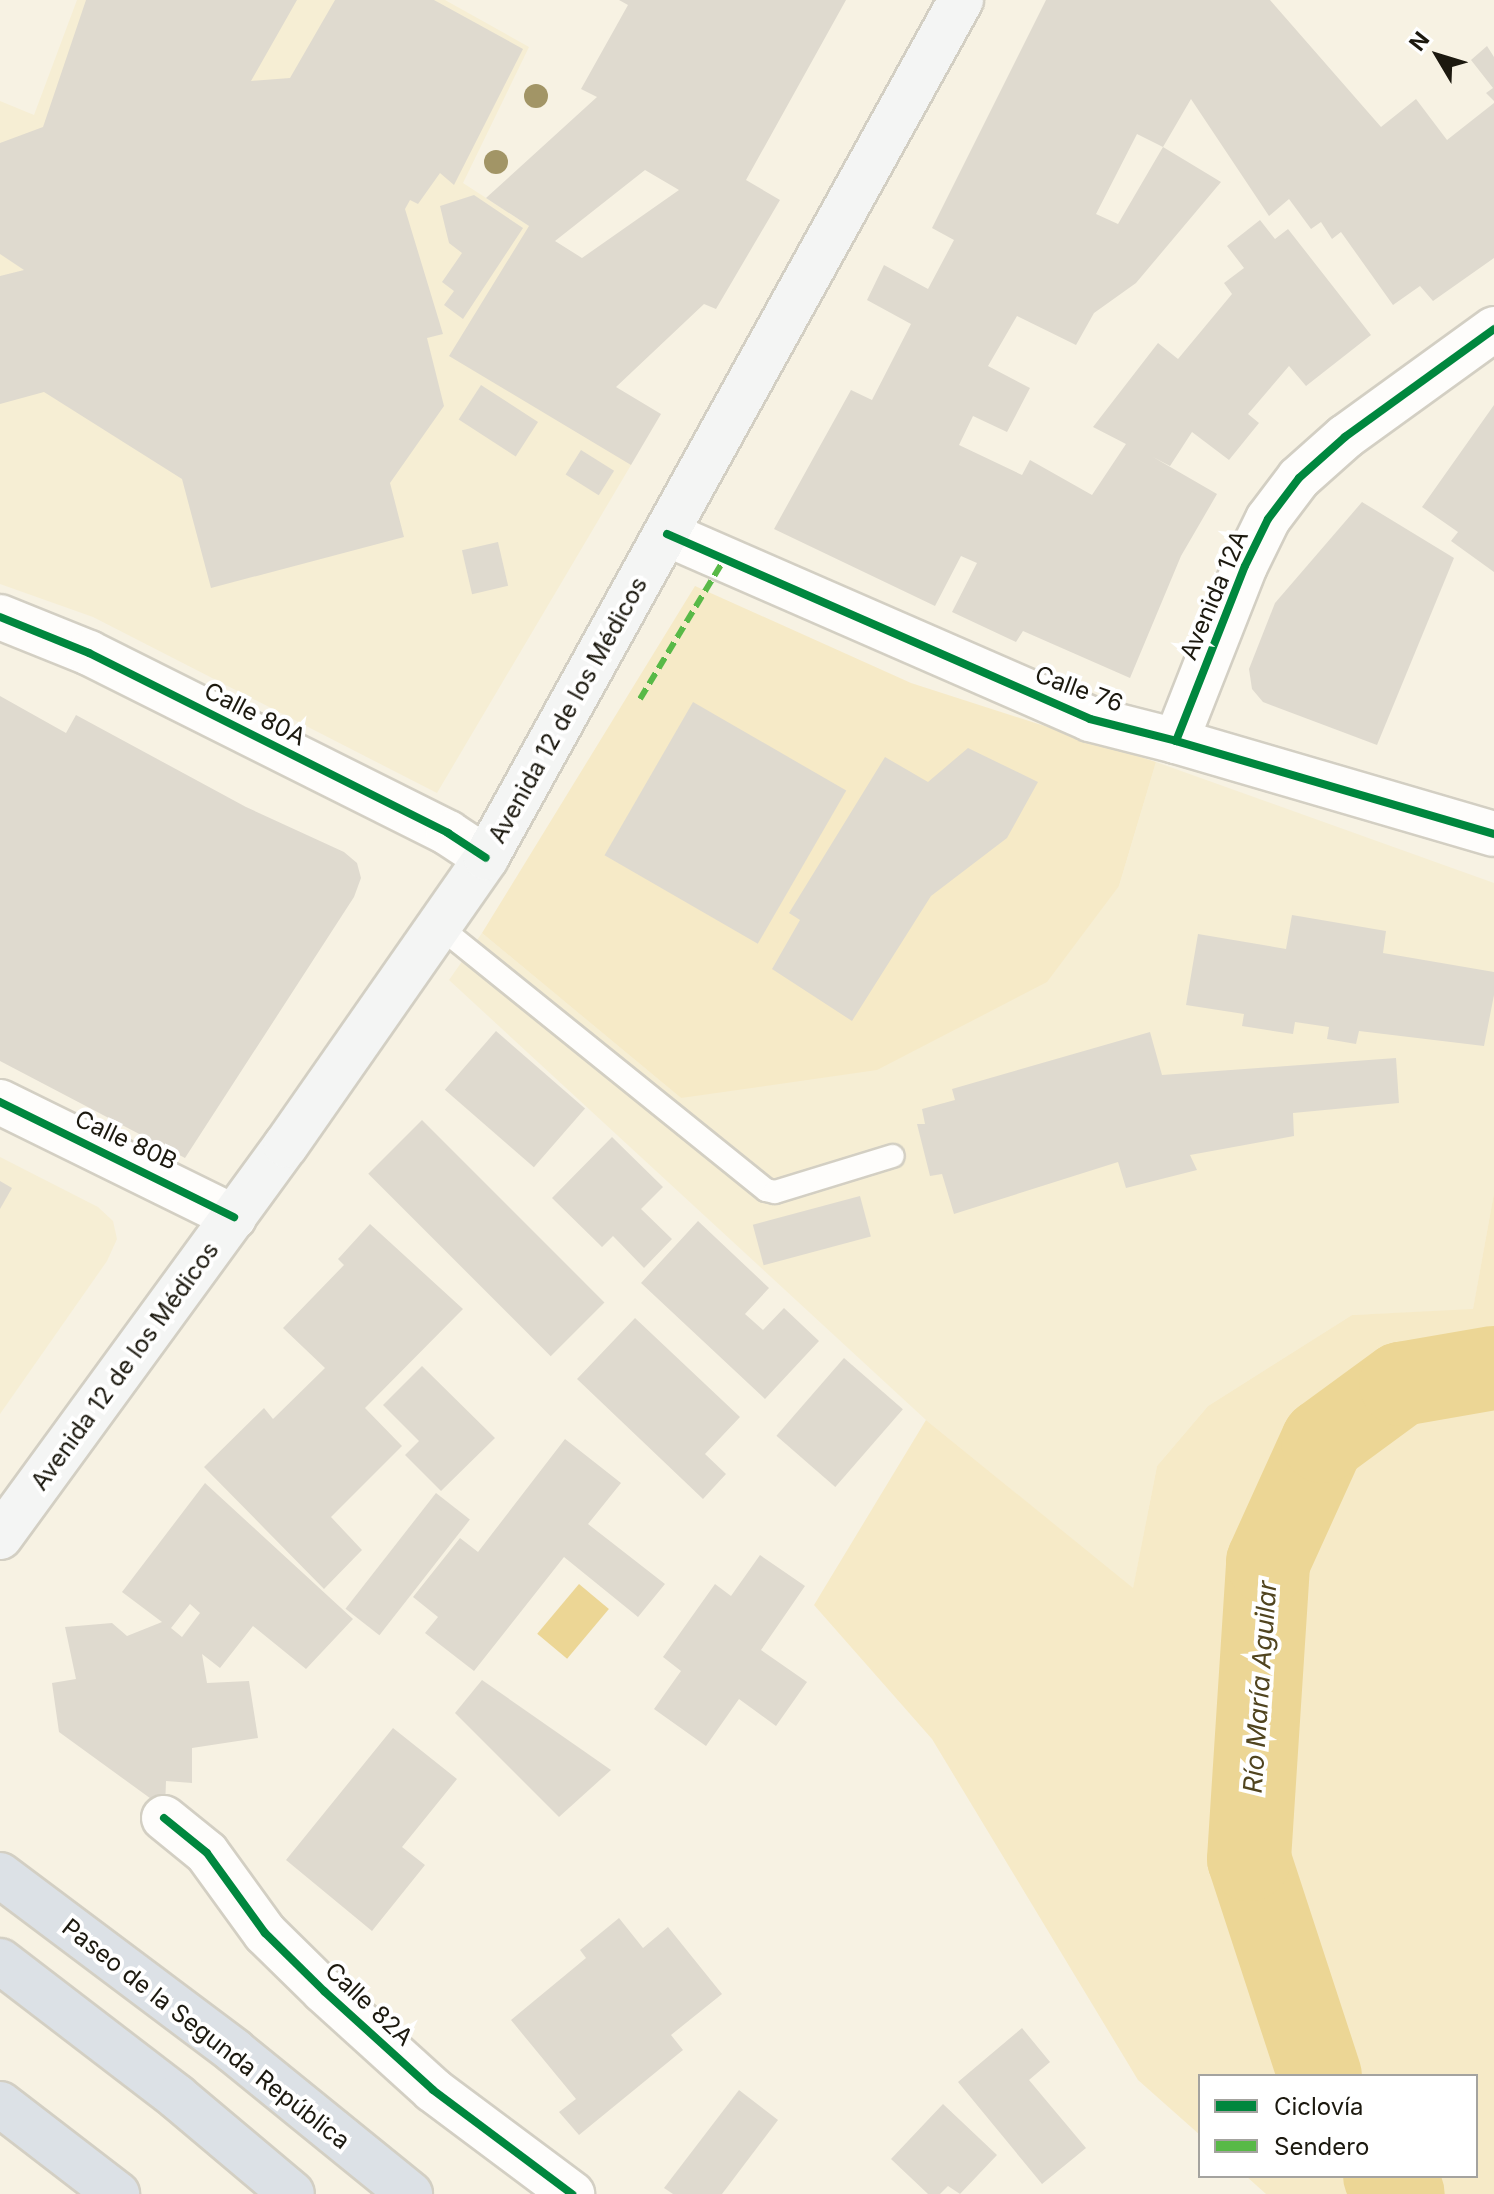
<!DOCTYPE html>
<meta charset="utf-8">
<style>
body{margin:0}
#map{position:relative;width:1494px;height:2194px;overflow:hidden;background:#f7f2e3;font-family:Inter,sans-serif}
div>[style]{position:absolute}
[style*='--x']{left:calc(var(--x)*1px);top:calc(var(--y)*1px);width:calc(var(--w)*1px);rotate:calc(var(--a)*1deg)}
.built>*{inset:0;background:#f6eed4}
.green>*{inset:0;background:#f6eac7}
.water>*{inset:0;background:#ecd695;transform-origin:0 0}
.river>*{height:84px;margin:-42px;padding:0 42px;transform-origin:42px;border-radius:42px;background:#ecd695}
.building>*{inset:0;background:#dfdacf;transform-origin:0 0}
.roads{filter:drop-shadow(2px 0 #d3cfc3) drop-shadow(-2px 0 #d3cfc3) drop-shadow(0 2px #d3cfc3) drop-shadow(0 -2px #d3cfc3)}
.lane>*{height:22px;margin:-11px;padding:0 11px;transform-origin:11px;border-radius:11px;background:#fefdfb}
.street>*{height:44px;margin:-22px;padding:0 22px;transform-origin:22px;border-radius:22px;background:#fefdfb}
.secondary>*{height:44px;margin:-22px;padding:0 22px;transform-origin:22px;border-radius:22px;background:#f4f5f4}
.highway>*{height:44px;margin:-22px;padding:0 22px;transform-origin:22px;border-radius:22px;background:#dce1e6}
.quiet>*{height:6px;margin-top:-3px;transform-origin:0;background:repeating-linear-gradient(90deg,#58b947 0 12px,transparent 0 18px)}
.cycleway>*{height:8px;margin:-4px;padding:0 4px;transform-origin:4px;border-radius:4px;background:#00873e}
.trees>*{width:24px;height:24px;margin:-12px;border-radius:50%;background:#a29566}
span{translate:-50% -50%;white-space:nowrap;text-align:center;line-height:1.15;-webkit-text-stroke:8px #fff;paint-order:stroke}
.street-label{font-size:24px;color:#1c190f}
.water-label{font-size:26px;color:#50441f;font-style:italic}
.legend{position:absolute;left:1198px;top:2074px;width:280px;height:104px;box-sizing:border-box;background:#fff;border:2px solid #a4a39f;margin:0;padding:10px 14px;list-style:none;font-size:24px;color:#1c190f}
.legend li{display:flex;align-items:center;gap:16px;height:40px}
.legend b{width:40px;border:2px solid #a4a39f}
.north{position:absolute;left:1398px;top:16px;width:80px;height:80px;-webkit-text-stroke:6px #fff;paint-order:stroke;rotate:308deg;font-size:22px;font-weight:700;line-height:32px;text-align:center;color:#1c190f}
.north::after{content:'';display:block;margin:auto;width:28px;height:36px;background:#1c190f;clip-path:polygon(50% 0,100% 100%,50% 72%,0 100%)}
</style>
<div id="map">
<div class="built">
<i style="clip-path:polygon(77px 0,445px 0,529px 47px,463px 183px,529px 226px,631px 465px,437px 793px,93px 617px,0 584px,0 101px,34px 115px)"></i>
<i style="clip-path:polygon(1156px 762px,1494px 883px,1494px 1193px,1473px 1310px,1352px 1315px,1208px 1406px,1157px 1466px,1133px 1589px,926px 1420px,449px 980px,482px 933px,681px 1098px,1119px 886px)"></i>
<i style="clip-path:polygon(0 1157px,98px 1207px,113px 1221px,117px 1239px,107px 1261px,0 1414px)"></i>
</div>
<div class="green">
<i style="clip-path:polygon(695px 586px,911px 683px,1156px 762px,1119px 886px,1047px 982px,877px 1070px,681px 1098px,482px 933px)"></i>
<i style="clip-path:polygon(1494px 1193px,1494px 2194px,1266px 2194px,1246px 2176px,1476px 2176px,1476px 2076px,1200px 2076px,1200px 2135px,1138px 2080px,932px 1739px,814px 1605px,926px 1420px,1133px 1588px,1157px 1466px,1208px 1406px,1352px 1315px,1473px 1309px)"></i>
</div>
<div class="water">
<i style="left:579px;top:1584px;width:39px;height:65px;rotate:40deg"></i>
</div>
<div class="river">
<i style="--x:1320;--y:2076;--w:228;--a:-108.1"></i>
<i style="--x:1249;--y:1859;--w:298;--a:-86.3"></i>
<i style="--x:1268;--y:1562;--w:133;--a:-65.6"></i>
<i style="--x:1323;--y:1441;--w:97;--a:-36.2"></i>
<i style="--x:1401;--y:1384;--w:94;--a:-9.8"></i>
<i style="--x:1385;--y:2176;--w:25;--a:45"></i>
</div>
<div class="building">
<i style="clip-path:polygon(86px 0,297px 0,251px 81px,290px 78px,335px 0,434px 0,523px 49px,454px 185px,440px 173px,418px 204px,410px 200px,405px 209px,443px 334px,427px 338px,444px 406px,390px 483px,404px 537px,211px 588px,182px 479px,44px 392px,0 404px,0 276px,24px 270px,0 254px,0 143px,43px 127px)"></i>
<i style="clip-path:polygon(evenodd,619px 0,846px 0,746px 180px,780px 200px,716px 309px,704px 304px,616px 387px,661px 414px,631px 465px,449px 356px,529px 226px,486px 198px,597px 97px,581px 89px,628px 5px,619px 0,645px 170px,679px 190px,582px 258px,555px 241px,645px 170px)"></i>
<i style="clip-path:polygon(1046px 0,1270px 0,1381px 127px,1416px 99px,1447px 140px,1494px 103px,1494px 258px,1433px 301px,1420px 286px,1393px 305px,1341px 232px,1332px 239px,1321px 222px,1311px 229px,1289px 199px,1269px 216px,1191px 99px,1163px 147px,1137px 134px,1096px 214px,1118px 224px,1163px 147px,1221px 182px,1136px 283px,1094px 313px,1076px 345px,1017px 316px,988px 366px,1030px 388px,1007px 432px,973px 416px,959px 445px,1022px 475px,1030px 460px,1092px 495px,1126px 444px,1093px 427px,1158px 343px,1178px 359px,1232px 294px,1224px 283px,1244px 268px,1227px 246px,1260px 220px,1275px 239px,1288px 229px,1371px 335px,1306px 386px,1289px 366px,1248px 414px,1259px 423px,1229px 460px,1192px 432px,1170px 466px,1153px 457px,1217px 494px,1181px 556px,1130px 678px,1023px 631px,1016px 642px,952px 612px,977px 563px,961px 556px,935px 606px,774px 529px,851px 390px,872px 400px,911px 324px,867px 300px,884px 265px,928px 289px,954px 240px,932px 228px)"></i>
<i style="clip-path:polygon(1487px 46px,1494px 57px,1494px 101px,1486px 93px,1493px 88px,1471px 60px)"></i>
<i style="clip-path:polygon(474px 195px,523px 228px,463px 319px,444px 305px,454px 291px,442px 282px,462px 253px,449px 243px,440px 206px)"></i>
<i style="left:481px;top:385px;width:68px;height:41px;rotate:33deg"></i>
<i style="clip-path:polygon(1494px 405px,1494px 572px,1451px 541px,1458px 532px,1422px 507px)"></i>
<i style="left:581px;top:450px;width:39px;height:29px;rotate:32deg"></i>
<i style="clip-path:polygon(1362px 502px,1454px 558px,1377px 745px,1263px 702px,1252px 689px,1249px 669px,1275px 603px)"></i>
<i style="left:498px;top:542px;width:45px;height:37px;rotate:77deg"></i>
<i style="clip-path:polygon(0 696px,66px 733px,76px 715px,246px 807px,344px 852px,357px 863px,361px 878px,354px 897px,185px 1158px,0 1061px)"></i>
<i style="left:693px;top:702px;width:177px;height:177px;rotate:30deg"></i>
<i style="clip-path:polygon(968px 748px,1038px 782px,1007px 838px,931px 896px,852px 1021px,772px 969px,800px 920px,789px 913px,885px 757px,928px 782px)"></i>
<i style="clip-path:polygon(1292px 915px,1386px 931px,1383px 953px,1494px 972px,1494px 995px,1484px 1046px,1359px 1031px,1356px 1044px,1327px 1039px,1329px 1027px,1295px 1022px,1293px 1034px,1242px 1026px,1244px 1014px,1186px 1005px,1198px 934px,1286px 949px)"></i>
<i style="left:496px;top:1031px;width:118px;height:78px;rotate:41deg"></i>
<i style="clip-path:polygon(1150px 1032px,1162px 1075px,1396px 1058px,1399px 1103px,1293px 1113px,1294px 1136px,1190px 1155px,1197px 1170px,1126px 1188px,1118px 1162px,954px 1214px,942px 1174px,930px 1176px,917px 1124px,925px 1124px,922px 1109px,955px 1100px,952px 1089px)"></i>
<i style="left:422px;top:1120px;width:258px;height:76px;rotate:45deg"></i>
<i style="clip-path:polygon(612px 1137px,663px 1187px,641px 1209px,672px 1239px,644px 1268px,613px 1236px,602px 1247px,552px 1198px)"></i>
<i style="clip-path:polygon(0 1181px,12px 1188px,0 1209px)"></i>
<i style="left:860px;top:1196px;width:42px;height:111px;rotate:75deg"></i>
<i style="clip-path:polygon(698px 1221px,769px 1288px,745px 1314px,763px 1330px,784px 1308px,819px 1341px,765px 1399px,641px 1283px)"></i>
<i style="clip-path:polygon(370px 1224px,463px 1309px,365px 1408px,402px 1446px,331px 1517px,362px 1550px,324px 1589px,204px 1467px,264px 1408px,273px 1419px,325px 1368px,283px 1328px,344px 1265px,338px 1259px)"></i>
<i style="clip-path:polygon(635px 1318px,740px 1417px,705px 1454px,726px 1474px,703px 1499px,577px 1379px)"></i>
<i style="left:844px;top:1358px;width:78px;height:103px;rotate:41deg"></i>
<i style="clip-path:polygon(422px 1366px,495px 1438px,441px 1491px,405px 1455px,419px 1441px,383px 1405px)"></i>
<i style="clip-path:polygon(565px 1439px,621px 1483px,588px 1524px,665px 1584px,638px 1617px,564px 1557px,474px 1671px,425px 1633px,438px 1617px,413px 1597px,460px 1538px,478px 1552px)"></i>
<i style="clip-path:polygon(evenodd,205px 1483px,353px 1619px,306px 1669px,253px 1626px,220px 1668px,202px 1654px,207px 1683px,249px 1681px,258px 1738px,192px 1748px,192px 1783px,166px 1781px,165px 1809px,59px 1732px,52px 1683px,76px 1679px,65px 1627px,112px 1623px,127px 1636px,162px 1622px,122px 1592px,205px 1483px,190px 1604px,200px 1613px,182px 1637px,171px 1628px,190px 1604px)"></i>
<i style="left:436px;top:1493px;width:43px;height:147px;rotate:38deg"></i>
<i style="clip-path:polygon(760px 1555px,805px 1586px,761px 1650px,807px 1682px,776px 1726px,739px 1699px,706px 1746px,654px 1709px,681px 1671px,663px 1657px,715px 1584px,731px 1596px)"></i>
<i style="clip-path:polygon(482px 1680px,611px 1770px,559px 1817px,455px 1713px)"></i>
<i style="clip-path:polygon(393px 1728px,457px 1779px,402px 1847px,425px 1865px,372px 1931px,286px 1860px)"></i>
<i style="clip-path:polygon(619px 1918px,643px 1948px,668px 1927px,722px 1994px,671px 2035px,683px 2050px,579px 2135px,559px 2112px,576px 2099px,511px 2020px,586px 1958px,580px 1950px)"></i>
<i style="clip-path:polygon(1022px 2028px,1050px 2062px,1029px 2080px,1086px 2148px,1042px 2184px,958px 2082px)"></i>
<i style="clip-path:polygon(739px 2090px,778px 2120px,722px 2194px,673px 2194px,664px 2188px)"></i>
<i style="clip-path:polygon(943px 2104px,997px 2155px,960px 2194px,948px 2186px,940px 2194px,928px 2194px,891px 2159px)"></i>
</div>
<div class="roads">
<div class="lane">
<i style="--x:440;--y:927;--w:419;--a:38.9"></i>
<i style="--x:766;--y:1190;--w:9;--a:13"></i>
<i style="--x:775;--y:1192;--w:123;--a:-17"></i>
</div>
<div class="street">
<i style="--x:667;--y:534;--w:462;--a:23.6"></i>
<i style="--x:1090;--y:719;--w:89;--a:14.3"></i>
<i style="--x:1176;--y:741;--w:331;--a:16.3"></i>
<i style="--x:0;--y:617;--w:96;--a:22"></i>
<i style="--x:89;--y:653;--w:402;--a:26.6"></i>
<i style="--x:448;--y:833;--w:45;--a:33.3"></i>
<i style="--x:1176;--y:741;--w:188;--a:-68.5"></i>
<i style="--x:1245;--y:566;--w:52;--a:-63.9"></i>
<i style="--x:1268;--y:519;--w:51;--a:-52.9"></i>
<i style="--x:1299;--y:478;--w:62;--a:-41.7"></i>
<i style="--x:1345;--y:437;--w:184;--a:-35.9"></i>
<i style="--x:0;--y:1102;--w:261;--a:26.2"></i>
<i style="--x:164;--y:1818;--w:55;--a:39.1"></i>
<i style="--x:207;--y:1853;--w:99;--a:54.1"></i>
<i style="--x:265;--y:1933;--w:83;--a:44.5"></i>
<i style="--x:324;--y:1991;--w:147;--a:42.2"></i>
<i style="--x:433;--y:2090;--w:174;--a:36.8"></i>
</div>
<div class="secondary">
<i style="--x:0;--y:1537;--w:485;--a:-53.9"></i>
<i style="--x:286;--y:1145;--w:350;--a:-55.1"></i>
<i style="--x:486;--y:858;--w:981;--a:-61.03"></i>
</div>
<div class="highway">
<i style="--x:0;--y:1875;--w:293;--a:36.9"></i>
<i style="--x:234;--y:2051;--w:227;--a:39.1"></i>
<i style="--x:0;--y:1961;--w:223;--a:37.5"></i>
<i style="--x:177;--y:2097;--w:150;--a:40.1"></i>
<i style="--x:0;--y:2104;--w:148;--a:37.6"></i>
</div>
</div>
<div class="quiet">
<i style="--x:640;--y:699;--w:162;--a:-58.9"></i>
</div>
<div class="cycleway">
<i style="--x:667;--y:534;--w:462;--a:23.6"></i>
<i style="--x:1090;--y:719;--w:89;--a:14.3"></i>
<i style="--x:1176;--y:741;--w:331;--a:16.3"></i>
<i style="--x:0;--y:617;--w:96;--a:22"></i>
<i style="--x:89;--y:653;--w:402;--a:26.6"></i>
<i style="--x:448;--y:833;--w:45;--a:33.3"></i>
<i style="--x:1176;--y:741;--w:188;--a:-68.5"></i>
<i style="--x:1245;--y:566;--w:52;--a:-63.9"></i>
<i style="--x:1268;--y:519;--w:51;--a:-52.9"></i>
<i style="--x:1299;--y:478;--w:62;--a:-41.7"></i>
<i style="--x:1345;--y:437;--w:184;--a:-35.9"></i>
<i style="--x:0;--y:1102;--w:261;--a:26.2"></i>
<i style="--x:164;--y:1818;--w:55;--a:39.1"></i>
<i style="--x:207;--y:1853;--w:99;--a:54.1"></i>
<i style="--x:265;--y:1933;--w:83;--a:44.5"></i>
<i style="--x:324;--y:1991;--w:147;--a:42.2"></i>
<i style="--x:433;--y:2090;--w:174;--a:36.8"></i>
</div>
<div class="trees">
<i style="left:536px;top:96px"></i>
<i style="left:496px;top:162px"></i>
</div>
<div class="street-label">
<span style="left:1214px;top:595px;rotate:-67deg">Avenida 12A</span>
<span style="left:1079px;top:689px;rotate:20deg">Calle 76</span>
<span style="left:568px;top:710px;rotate:-61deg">Avenida 12 de los Médicos</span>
<span style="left:255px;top:714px;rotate:27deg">Calle 80A</span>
<span style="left:126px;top:1140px;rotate:25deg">Calle 80B</span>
<span style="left:125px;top:1366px;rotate:-54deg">Avenida 12 de los Médicos</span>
<span style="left:369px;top:2004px;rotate:43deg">Calle 82A</span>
<span style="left:206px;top:2034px;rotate:38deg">Paseo de la Segunda República</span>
</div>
<div class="water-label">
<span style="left:1260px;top:1687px;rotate:-86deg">Río María Aguilar</span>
</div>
<ul class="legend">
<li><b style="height:10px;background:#00873e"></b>Ciclovía</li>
<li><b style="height:10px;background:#58b947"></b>Sendero</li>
</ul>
<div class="north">N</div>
</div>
